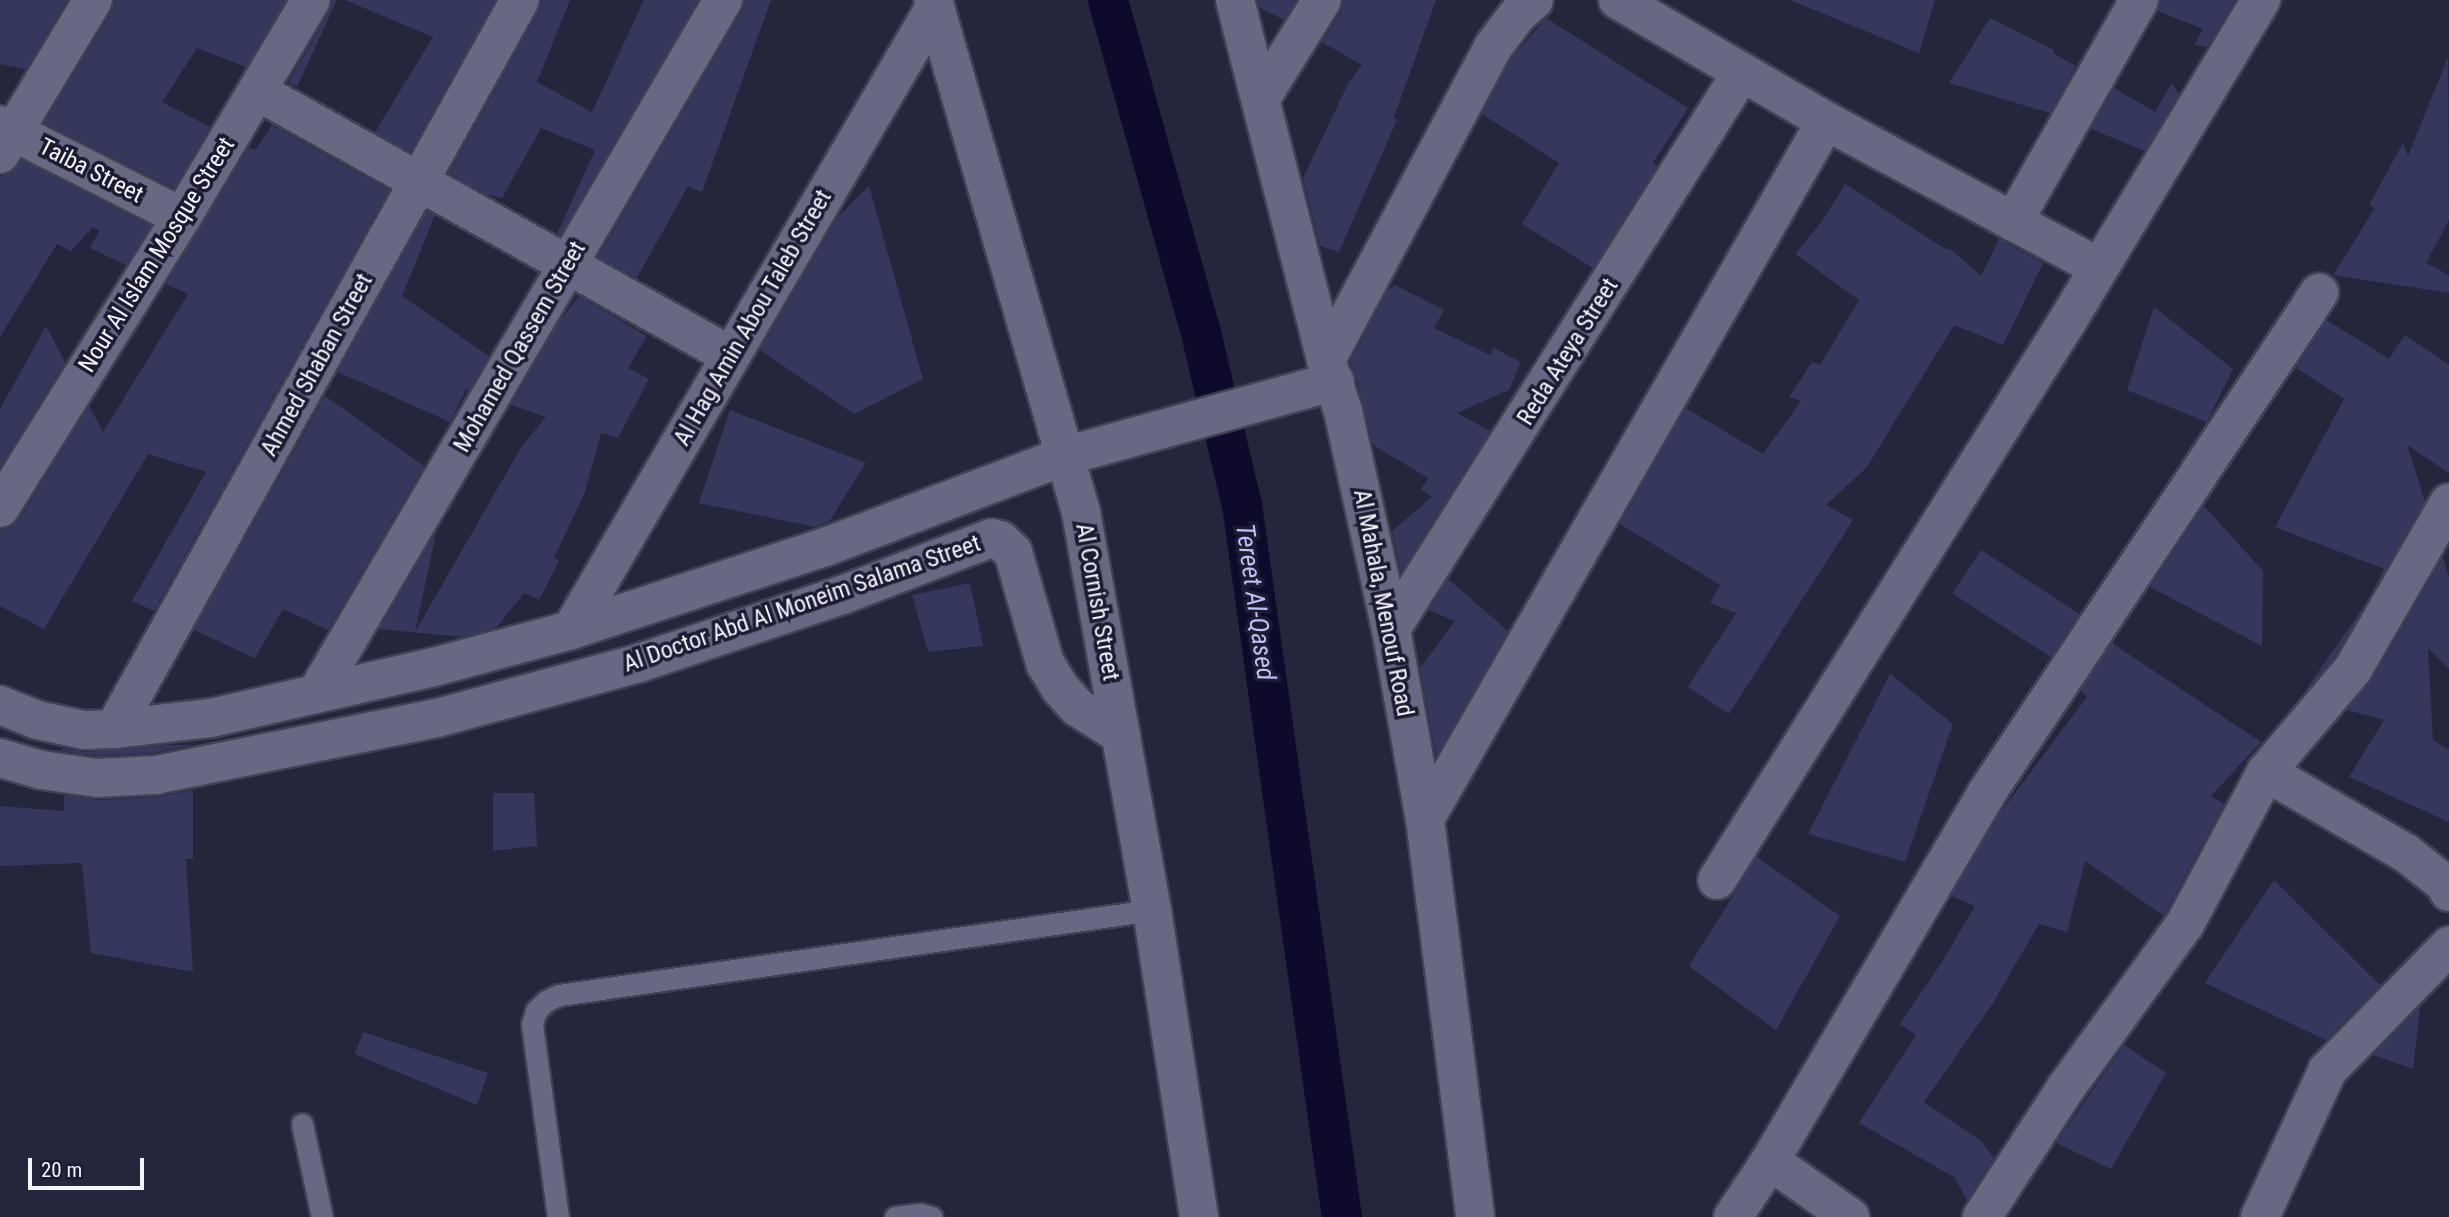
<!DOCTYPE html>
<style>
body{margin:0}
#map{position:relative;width:2449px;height:1217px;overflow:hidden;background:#24263c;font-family:"Roboto Condensed",sans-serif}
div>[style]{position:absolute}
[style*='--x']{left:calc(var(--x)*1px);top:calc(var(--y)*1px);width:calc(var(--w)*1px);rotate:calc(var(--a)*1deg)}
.canal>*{height:40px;margin:-20px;padding:0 20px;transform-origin:20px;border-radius:20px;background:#0d0a2b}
.building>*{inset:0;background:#36375d;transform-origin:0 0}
.roads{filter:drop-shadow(2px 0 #404152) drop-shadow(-2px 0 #404152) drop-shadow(0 2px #404152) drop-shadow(0 -2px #404152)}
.service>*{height:21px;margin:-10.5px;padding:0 10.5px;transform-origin:10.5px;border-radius:10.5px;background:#676983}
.minor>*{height:38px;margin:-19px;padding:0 19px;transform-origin:19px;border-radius:19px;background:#676983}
.secondary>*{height:38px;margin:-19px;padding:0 19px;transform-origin:19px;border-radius:19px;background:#676983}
span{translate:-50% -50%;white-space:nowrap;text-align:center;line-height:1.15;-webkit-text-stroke:7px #1b1c31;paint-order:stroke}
.street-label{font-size:24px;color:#f3f4fd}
.water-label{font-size:26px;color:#bdc1f7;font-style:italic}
.scale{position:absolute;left:28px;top:1158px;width:116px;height:32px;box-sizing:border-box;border:4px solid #f3f4fd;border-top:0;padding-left:9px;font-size:21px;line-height:24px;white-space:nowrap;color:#f3f4fd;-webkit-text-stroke:5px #1b1c31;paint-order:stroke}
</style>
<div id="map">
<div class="canal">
<i style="--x:1108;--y:0;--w:342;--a:74.4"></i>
<i style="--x:1200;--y:329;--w:181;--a:76.6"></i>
<i style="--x:1242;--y:505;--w:719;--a:82.01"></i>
</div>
<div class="building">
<i style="clip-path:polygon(0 0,67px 0,26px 69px,0 64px)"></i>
<i style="clip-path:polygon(115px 0,286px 0,246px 67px,197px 48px,162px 102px,210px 127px,174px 188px,44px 123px,112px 11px)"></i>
<i style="clip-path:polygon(333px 0,337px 0,297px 87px,288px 83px,330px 11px)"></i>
<i style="clip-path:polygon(345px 0,495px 0,410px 152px,375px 132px,433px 37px)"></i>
<i style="clip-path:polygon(542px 0,570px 0,537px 82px,592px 112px,644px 0,698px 0,560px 235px,557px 234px,595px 150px,541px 128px,502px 198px,486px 194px,449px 173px,539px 11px)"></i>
<i style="clip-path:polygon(745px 0,771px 0,702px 192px,688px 186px,637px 278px,598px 257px,742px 11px)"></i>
<i style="clip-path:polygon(1258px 0,1296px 0,1284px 20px,1259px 7px)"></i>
<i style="clip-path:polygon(1344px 0,1436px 0,1394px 117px,1397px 120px,1339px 252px,1320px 246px,1303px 178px,1348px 84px,1362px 65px,1322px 42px,1341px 12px)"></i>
<i style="clip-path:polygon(1790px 0,1935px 0,1919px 53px)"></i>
<i style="clip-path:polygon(2161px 0,2235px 0,2207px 47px,2194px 45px,2203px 29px,2158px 11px)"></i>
<i style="clip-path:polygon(1546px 18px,1688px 108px,1653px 163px,1657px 166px,1593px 268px,1522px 224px,1559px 163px,1482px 114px,1511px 59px)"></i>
<i style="clip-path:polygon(1990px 18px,2054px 50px,2053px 53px,2076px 66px,2050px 113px,1949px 83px)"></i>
<i style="clip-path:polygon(2448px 57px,2449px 220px,2426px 263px,2449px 275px,2449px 293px,2333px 275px,2375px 208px,2369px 205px,2403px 143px,2408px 156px)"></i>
<i style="clip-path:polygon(2172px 83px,2179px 94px,2145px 151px,2091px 129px,2114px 88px,2155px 112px)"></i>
<i style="clip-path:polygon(272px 125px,389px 190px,154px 611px,132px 601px,206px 472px,148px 454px,44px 629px,0 606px,0 530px,11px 527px,19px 520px,89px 406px,103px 432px,188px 294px,166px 284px,249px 147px,255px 150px)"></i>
<i style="clip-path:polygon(22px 160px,151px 226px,126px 265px,90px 248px,99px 231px,93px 227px,71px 251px,57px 244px,0 337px,0 176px,11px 173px)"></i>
<i style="clip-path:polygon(1845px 184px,1944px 248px,1952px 250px,1981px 276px,1999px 239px,2043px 263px,2003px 345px,1954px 325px,1867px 467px,1826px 505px,1853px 520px,1729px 714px,1688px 687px,1736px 613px,1710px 603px,1720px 585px,1620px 524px,1686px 408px,1763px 454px,1801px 401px,1789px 397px,1812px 362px,1820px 365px,1859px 300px,1795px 254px,1823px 220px)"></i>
<i style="clip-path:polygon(869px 186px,923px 379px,854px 414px,760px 350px,838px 217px)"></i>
<i style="clip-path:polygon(427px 211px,435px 215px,402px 296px,489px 356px,469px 390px,466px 389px,450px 422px,338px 372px)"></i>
<i style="clip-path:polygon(1395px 285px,1444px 310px,1434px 328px,1490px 355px,1494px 348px,1521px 362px,1509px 390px,1457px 413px,1490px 431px,1401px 572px,1392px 531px,1432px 497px,1421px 489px,1428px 478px,1373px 445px,1356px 376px,1350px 362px,1388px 290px)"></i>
<i style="clip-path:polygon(579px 296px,647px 336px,628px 368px,649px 379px,618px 438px,601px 433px,585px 492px,554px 558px,559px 561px,539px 600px,524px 593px,496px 628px,462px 637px,379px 629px,436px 533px,415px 632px,522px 446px,546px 417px,511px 405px,559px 322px)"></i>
<i style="clip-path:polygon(2154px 307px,2233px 369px,2207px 422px,2127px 390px)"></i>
<i style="clip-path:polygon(2327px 320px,2389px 359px,2405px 335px,2449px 365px,2449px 473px,2407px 445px,2425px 501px,2373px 591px,2384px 569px,2275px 527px,2344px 399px,2296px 368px)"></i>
<i style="clip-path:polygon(46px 326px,65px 362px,0 467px,0 409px)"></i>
<i style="clip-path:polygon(325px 396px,424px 466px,328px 630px,283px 609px,255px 658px,194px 630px)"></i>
<i style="clip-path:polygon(730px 410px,866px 463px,829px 522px,815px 527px,699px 503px)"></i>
<i style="clip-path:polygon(2204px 506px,2263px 571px,2262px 646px,2150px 587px)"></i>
<i style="left:1981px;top:550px;width:117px;height:52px;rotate:33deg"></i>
<i style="clip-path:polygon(2443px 557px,2449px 577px,2449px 669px,2428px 648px,2433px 740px,2449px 750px,2449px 822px,2349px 777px,2384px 720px,2347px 710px,2372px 680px)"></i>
<i style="clip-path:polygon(1448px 579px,1508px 631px,1436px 756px,1420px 668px,1455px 621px,1429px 610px)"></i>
<i style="clip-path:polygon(970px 583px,983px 646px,928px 652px,912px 595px)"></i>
<i style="clip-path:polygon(2365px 605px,2335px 656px,2302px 696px,2325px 662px)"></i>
<i style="clip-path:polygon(2112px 643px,2261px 742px,2211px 796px,2224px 804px,2164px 916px,2085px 861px,2067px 932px,2039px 924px,1993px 1003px,1924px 1102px,1981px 1141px,1994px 1158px,1967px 1200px,1954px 1177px,1859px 1123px,1916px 1035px,1900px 1024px,1942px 962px,1975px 906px,1951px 896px,2000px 813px,2087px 697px,2081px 690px)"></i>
<i style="clip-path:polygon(1890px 674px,1953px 724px,1905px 862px,1808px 834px)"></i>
<i style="clip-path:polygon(166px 745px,193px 745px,153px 753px,98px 756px,62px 751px,61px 748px,85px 752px)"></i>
<i style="clip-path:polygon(193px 790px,193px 859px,186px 859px,193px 972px,91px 953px,82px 863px,0 866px,0 806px,64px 811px,64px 795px,98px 800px,157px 797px)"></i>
<i style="clip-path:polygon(493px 793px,534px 793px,537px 846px,493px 851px)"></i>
<i style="clip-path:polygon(1757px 857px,1840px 916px,1776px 1030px,1689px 966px)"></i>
<i style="clip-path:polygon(2274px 880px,2380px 985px,2326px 1040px,2205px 983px)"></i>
<i style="clip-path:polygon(2420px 1007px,2413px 1069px,2373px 1055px)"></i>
<i style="clip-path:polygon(363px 1032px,488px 1073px,477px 1105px,355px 1054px)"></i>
<i style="clip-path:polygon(2124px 1045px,2166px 1073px,2111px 1169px,2056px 1143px)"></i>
</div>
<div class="roads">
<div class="service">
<i style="--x:302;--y:1124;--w:95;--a:77.9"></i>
<i style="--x:558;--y:1217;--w:195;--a:-97.7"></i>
<i style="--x:532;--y:1024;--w:14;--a:-73"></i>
<i style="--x:536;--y:1011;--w:14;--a:-45"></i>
<i style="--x:546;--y:1001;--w:14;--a:-25"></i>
<i style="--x:559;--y:995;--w:599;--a:-8.16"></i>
<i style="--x:895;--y:1217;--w:25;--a:-7"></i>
<i style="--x:920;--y:1214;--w:12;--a:14"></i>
</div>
<div class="minor">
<i style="--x:1618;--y:0;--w:241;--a:30.2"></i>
<i style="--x:1826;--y:121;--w:309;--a:28.2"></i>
<i style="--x:257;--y:91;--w:543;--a:29.21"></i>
<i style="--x:1261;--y:98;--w:115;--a:-58.1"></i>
<i style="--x:0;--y:125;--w:204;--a:26.8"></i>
<i style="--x:0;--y:154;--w:180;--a:-58.9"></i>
<i style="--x:2013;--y:222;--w:255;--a:-60.4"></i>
<i style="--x:1326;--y:360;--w:355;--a:-61.9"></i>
<i style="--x:1493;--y:47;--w:41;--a:-52.9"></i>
<i style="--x:1518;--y:14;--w:21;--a:-41"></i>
<i style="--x:0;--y:508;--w:343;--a:-58"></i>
<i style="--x:182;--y:217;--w:252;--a:-59.3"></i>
<i style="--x:1391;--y:629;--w:658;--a:-57.78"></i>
<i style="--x:571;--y:630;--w:722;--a:-59.7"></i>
<i style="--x:316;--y:694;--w:805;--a:-59.61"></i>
<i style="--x:0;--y:705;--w:40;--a:22"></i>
<i style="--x:37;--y:720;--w:48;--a:12"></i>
<i style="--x:84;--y:730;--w:30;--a:-2"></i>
<i style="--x:114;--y:729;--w:98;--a:-6.5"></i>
<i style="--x:211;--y:718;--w:229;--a:-12.9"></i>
<i style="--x:434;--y:667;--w:142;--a:-15.1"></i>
<i style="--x:571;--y:630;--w:270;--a:-18.1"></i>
<i style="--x:828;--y:546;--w:254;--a:-20.8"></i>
<i style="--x:114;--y:729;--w:834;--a:-60.89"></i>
<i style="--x:0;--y:758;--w:43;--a:16.3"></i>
<i style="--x:41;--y:770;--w:57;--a:8.1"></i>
<i style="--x:97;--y:778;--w:59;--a:-2.9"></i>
<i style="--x:156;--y:775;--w:287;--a:-11.5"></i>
<i style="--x:437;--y:718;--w:209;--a:-15.2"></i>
<i style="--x:639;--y:663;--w:214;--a:-18.5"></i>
<i style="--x:842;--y:595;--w:160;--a:-20.9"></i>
<i style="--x:991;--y:538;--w:9;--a:13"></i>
<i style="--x:1000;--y:540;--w:18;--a:43"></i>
<i style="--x:1013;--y:552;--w:116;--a:73.9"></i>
<i style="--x:1045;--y:663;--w:29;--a:59"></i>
<i style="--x:1060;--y:688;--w:25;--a:48"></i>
<i style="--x:1077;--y:707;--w:52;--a:32.5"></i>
<i style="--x:2266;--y:772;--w:162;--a:30.1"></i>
<i style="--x:2406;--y:853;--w:50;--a:38.5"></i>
<i style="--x:2445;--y:884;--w:9;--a:63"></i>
<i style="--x:1425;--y:819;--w:805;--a:-60.12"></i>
<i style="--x:1717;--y:880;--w:661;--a:-57.92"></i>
<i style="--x:2068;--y:320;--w:374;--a:-58.9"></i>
<i style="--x:1770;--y:1161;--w:98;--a:35"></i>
<i style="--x:1733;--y:1217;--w:67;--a:-56.5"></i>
<i style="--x:1770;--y:1161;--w:426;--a:-59.5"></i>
<i style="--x:1986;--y:794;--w:602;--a:-56.39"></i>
<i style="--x:1982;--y:1217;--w:153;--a:-57"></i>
<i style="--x:2065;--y:1089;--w:204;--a:-54"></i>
<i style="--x:2185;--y:924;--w:172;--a:-61.9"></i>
<i style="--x:2266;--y:772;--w:135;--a:-49.8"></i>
<i style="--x:2353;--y:669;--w:192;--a:-60"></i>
<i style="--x:2260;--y:1217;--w:161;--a:-65.3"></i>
<i style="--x:2327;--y:1071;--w:175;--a:-45.7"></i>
</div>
<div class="secondary">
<i style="--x:933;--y:0;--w:533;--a:73.88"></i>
<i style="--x:1081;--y:512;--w:404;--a:79.9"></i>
<i style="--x:1152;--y:910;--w:311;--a:81.3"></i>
<i style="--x:1235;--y:0;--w:371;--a:75.8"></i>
<i style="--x:1326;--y:360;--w:54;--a:71.6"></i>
<i style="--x:1343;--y:411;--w:223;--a:77.6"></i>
<i style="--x:1391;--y:629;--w:193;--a:79.9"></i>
<i style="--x:1425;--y:819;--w:401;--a:82.8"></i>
<i style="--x:1065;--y:456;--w:280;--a:-15.5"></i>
</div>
</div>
<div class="street-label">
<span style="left:91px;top:171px;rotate:27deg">Taiba Street</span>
<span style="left:157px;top:255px;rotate:-58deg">Nour Al Islam Mosque Street</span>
<span style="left:753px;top:318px;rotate:-60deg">Al Hag Amin Abou Taleb Street</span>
<span style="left:520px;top:347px;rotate:-60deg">Mohamed Qassem Street</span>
<span style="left:1568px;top:352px;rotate:-58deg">Reda Ateya Street</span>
<span style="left:317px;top:365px;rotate:-61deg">Ahmed Shaban Street</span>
<span style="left:1097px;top:602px;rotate:80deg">Al Cornish Street</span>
<span style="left:1383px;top:603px;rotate:79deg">Al Mahala, Menouf Road</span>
<span style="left:802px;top:604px;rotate:-19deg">Al Doctor Abd Al Moneim Salama Street</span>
</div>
<div class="water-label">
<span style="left:1255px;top:602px;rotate:82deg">Tereet Al-Qased</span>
</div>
<div class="scale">20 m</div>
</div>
